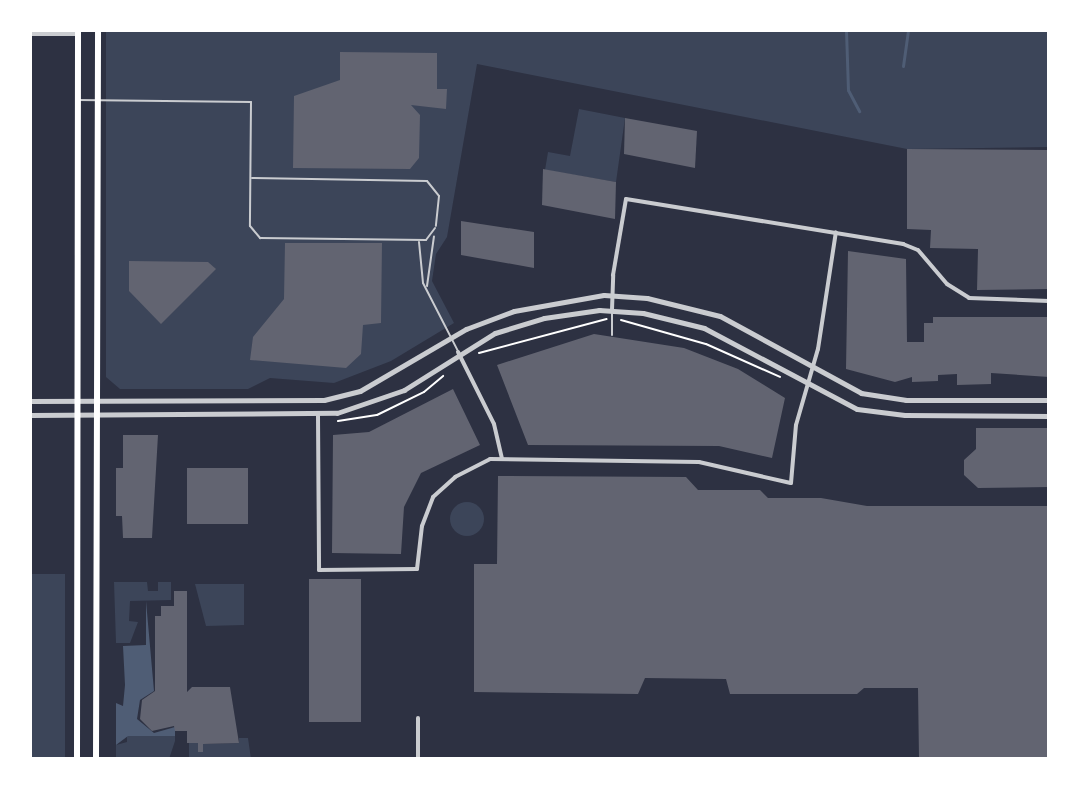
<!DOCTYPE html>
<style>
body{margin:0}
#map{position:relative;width:1079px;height:789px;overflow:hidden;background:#2d3142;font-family:"Titillium Web",sans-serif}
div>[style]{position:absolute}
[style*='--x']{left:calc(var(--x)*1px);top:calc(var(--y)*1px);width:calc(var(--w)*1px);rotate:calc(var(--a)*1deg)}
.green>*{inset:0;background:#3c4559;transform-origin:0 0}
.round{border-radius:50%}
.water>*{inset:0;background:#4f5d75}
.stream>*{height:3px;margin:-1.5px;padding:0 1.5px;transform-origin:1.5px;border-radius:1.5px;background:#4f5d75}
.building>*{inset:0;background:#626471;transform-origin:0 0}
.path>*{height:2px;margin:-1px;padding:0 1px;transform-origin:1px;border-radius:1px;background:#fff}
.service>*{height:2px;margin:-1px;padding:0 1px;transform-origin:1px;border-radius:1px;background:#caccd0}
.minor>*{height:4px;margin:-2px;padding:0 2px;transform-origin:2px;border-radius:2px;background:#caccd0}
.tertiary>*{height:5px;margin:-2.5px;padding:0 2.5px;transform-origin:2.5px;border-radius:2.5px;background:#caccd0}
.secondary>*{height:6px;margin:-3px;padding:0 3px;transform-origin:3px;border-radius:3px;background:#fff}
span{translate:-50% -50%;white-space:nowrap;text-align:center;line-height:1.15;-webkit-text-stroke:6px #fff;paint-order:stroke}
.frame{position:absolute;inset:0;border:32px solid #fff;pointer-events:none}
</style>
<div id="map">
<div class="green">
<i style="clip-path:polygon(106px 30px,1049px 30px,1049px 147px,907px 149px,477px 64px,447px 237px,436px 254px,432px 281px,454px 323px,391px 361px,334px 383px,270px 378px,248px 389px,120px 389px,106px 377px)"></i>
<i style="clip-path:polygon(579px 109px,625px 118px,616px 182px,545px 170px,548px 152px,570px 156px)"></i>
<i class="round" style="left:450px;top:502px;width:34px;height:34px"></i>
<i style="left:30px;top:574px;width:35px;height:185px"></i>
<i style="clip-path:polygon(114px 582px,147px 582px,148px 591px,158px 591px,158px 582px,171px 582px,171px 600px,130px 601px,129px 621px,138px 622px,130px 643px,116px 643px)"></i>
<i style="clip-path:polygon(195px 584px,244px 584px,244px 625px,206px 626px)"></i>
<i style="clip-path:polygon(127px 736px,175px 736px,175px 741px,169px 759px,116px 759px,116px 745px,127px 742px)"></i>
<i style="clip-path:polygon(239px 738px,248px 738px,251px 759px,189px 759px,189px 743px,198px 743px,203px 752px,203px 744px,239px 743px)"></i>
</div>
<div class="water">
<i style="clip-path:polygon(146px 601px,154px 691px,140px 700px,137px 719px,154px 733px,175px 727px,175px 736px,128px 736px,116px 745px,116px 703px,123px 706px,125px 685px,123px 646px,146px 645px)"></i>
</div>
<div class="stream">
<i style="--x:846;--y:30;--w:60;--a:88.1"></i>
<i style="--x:848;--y:90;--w:24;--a:62"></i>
<i style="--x:903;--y:66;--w:36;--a:-82"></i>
</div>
<div class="building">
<i style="clip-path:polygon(340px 52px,437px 53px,437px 89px,447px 89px,446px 109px,411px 105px,420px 115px,419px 158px,410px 169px,293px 168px,294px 96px,340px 80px)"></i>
<i style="clip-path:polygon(625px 118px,697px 131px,695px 168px,624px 154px)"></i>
<i style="clip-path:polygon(907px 149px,1049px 150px,1049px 289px,977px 290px,978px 249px,930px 248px,931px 230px,907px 229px)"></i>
<i style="clip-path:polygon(543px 169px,616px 182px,615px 219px,542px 205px)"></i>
<i style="clip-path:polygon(461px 221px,534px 232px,534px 268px,461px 255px)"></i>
<i style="clip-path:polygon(285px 243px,382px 243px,381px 323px,363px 325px,361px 354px,346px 368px,250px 360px,253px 337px,284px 299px)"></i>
<i style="clip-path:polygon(848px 251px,906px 259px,907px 342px,924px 342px,924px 323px,933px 323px,933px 317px,1049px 317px,1049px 377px,991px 373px,991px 384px,957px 385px,957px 374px,938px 375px,938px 381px,912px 382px,912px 377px,895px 382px,846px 369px)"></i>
<i style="clip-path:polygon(129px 261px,208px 262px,216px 269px,161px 324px,129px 291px)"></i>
<i style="clip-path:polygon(594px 334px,684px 348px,738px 369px,785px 398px,772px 458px,719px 446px,528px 445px,497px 365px)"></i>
<i style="clip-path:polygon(453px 389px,480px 445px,421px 473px,404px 507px,401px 554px,332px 553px,333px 435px,369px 432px)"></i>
<i style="clip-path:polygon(976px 428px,1049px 428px,1049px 487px,978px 488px,964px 475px,964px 460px,976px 449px)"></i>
<i style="clip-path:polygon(123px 435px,158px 435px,152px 538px,123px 538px,122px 516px,116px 516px,116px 468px,123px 468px)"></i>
<i style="left:187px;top:468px;width:61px;height:56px"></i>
<i style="clip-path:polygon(498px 476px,686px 477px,698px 490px,760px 490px,768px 498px,821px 498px,867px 506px,1049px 506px,1049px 759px,919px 759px,918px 688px,864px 688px,857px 694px,730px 694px,726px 679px,645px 678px,638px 694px,474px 692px,474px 564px,497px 564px)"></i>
<i style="left:309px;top:579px;width:52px;height:143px"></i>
<i style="clip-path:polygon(174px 591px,187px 591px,187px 692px,192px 687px,230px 687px,239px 743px,203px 744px,203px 752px,198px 752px,198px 743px,187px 743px,187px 731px,175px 731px,174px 726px,152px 731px,140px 719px,142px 700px,155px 691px,155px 616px,161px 616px,161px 606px,174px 606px)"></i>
</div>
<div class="path">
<i style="--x:621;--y:320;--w:88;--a:15.8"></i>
<i style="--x:706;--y:344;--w:81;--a:24"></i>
<i style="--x:479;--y:353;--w:132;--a:-14.9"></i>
<i style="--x:338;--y:421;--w:39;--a:-9"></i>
<i style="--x:377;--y:415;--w:52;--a:-26.1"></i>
<i style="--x:424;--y:392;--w:25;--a:-40"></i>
</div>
<div class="service">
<i style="--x:78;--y:100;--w:173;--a:0.7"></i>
<i style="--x:251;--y:102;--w:124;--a:90.5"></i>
<i style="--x:250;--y:226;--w:16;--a:50"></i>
<i style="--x:260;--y:238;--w:166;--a:0.7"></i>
<i style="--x:426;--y:240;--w:15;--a:-53"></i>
<i style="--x:252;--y:178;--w:175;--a:1"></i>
<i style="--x:427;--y:181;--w:19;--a:51"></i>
<i style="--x:439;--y:196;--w:30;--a:96"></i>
<i style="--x:419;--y:242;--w:41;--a:84.4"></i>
<i style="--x:423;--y:283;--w:76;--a:62.8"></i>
<i style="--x:427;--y:286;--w:50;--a:-82"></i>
<i style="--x:612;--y:335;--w:23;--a:-90"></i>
</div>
<div class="minor">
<i style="--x:30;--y:34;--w:48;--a:0"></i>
<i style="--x:612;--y:310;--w:35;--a:-88"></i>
<i style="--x:613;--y:275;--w:77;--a:-80.3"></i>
<i style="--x:626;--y:199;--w:281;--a:9.2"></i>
<i style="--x:903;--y:244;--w:16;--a:22"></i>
<i style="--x:918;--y:250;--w:45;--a:49.5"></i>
<i style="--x:947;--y:284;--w:26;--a:32"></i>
<i style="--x:969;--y:298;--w:80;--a:2.1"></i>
<i style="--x:458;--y:352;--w:80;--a:63.4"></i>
<i style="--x:494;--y:424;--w:35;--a:77"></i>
<i style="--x:318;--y:416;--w:154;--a:89.6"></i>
<i style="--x:319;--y:570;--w:98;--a:-0.6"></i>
<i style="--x:417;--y:569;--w:43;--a:-83.4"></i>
<i style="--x:422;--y:526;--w:31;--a:-69"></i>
<i style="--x:433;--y:497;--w:30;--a:-42"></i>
<i style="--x:455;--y:477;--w:39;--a:-27"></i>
<i style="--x:490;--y:459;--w:209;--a:0.8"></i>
<i style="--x:699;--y:462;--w:94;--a:12.9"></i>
<i style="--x:791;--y:483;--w:58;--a:-85.1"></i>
<i style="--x:796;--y:425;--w:79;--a:-73.9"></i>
<i style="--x:818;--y:349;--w:118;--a:-81.3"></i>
<i style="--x:418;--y:718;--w:41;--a:90"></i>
</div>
<div class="tertiary">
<i style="--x:30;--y:401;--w:294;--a:-0.2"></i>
<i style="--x:324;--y:400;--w:37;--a:-14"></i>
<i style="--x:360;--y:391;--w:123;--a:-30.3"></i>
<i style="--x:466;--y:329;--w:51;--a:-20.6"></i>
<i style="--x:514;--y:311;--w:91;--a:-10.1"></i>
<i style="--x:604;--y:295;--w:43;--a:4"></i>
<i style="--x:647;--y:298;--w:75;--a:13.9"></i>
<i style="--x:720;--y:316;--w:161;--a:28.6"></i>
<i style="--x:861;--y:393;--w:46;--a:8.8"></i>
<i style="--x:906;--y:400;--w:143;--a:0"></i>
<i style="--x:30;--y:415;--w:307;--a:-0.4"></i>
<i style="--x:337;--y:413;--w:71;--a:-18.9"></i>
<i style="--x:404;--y:390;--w:107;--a:-32.1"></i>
<i style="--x:495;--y:333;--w:51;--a:-17"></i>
<i style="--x:544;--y:318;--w:56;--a:-8.3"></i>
<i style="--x:599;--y:310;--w:44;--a:3.9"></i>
<i style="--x:643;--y:313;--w:63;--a:13.8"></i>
<i style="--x:704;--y:328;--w:173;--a:27.9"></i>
<i style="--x:857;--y:409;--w:48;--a:7.1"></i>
<i style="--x:905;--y:415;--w:144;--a:0.4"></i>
</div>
<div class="secondary">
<i style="--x:77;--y:759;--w:729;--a:-89.92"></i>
<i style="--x:96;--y:759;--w:729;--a:-89.84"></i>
</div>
<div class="frame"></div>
</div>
